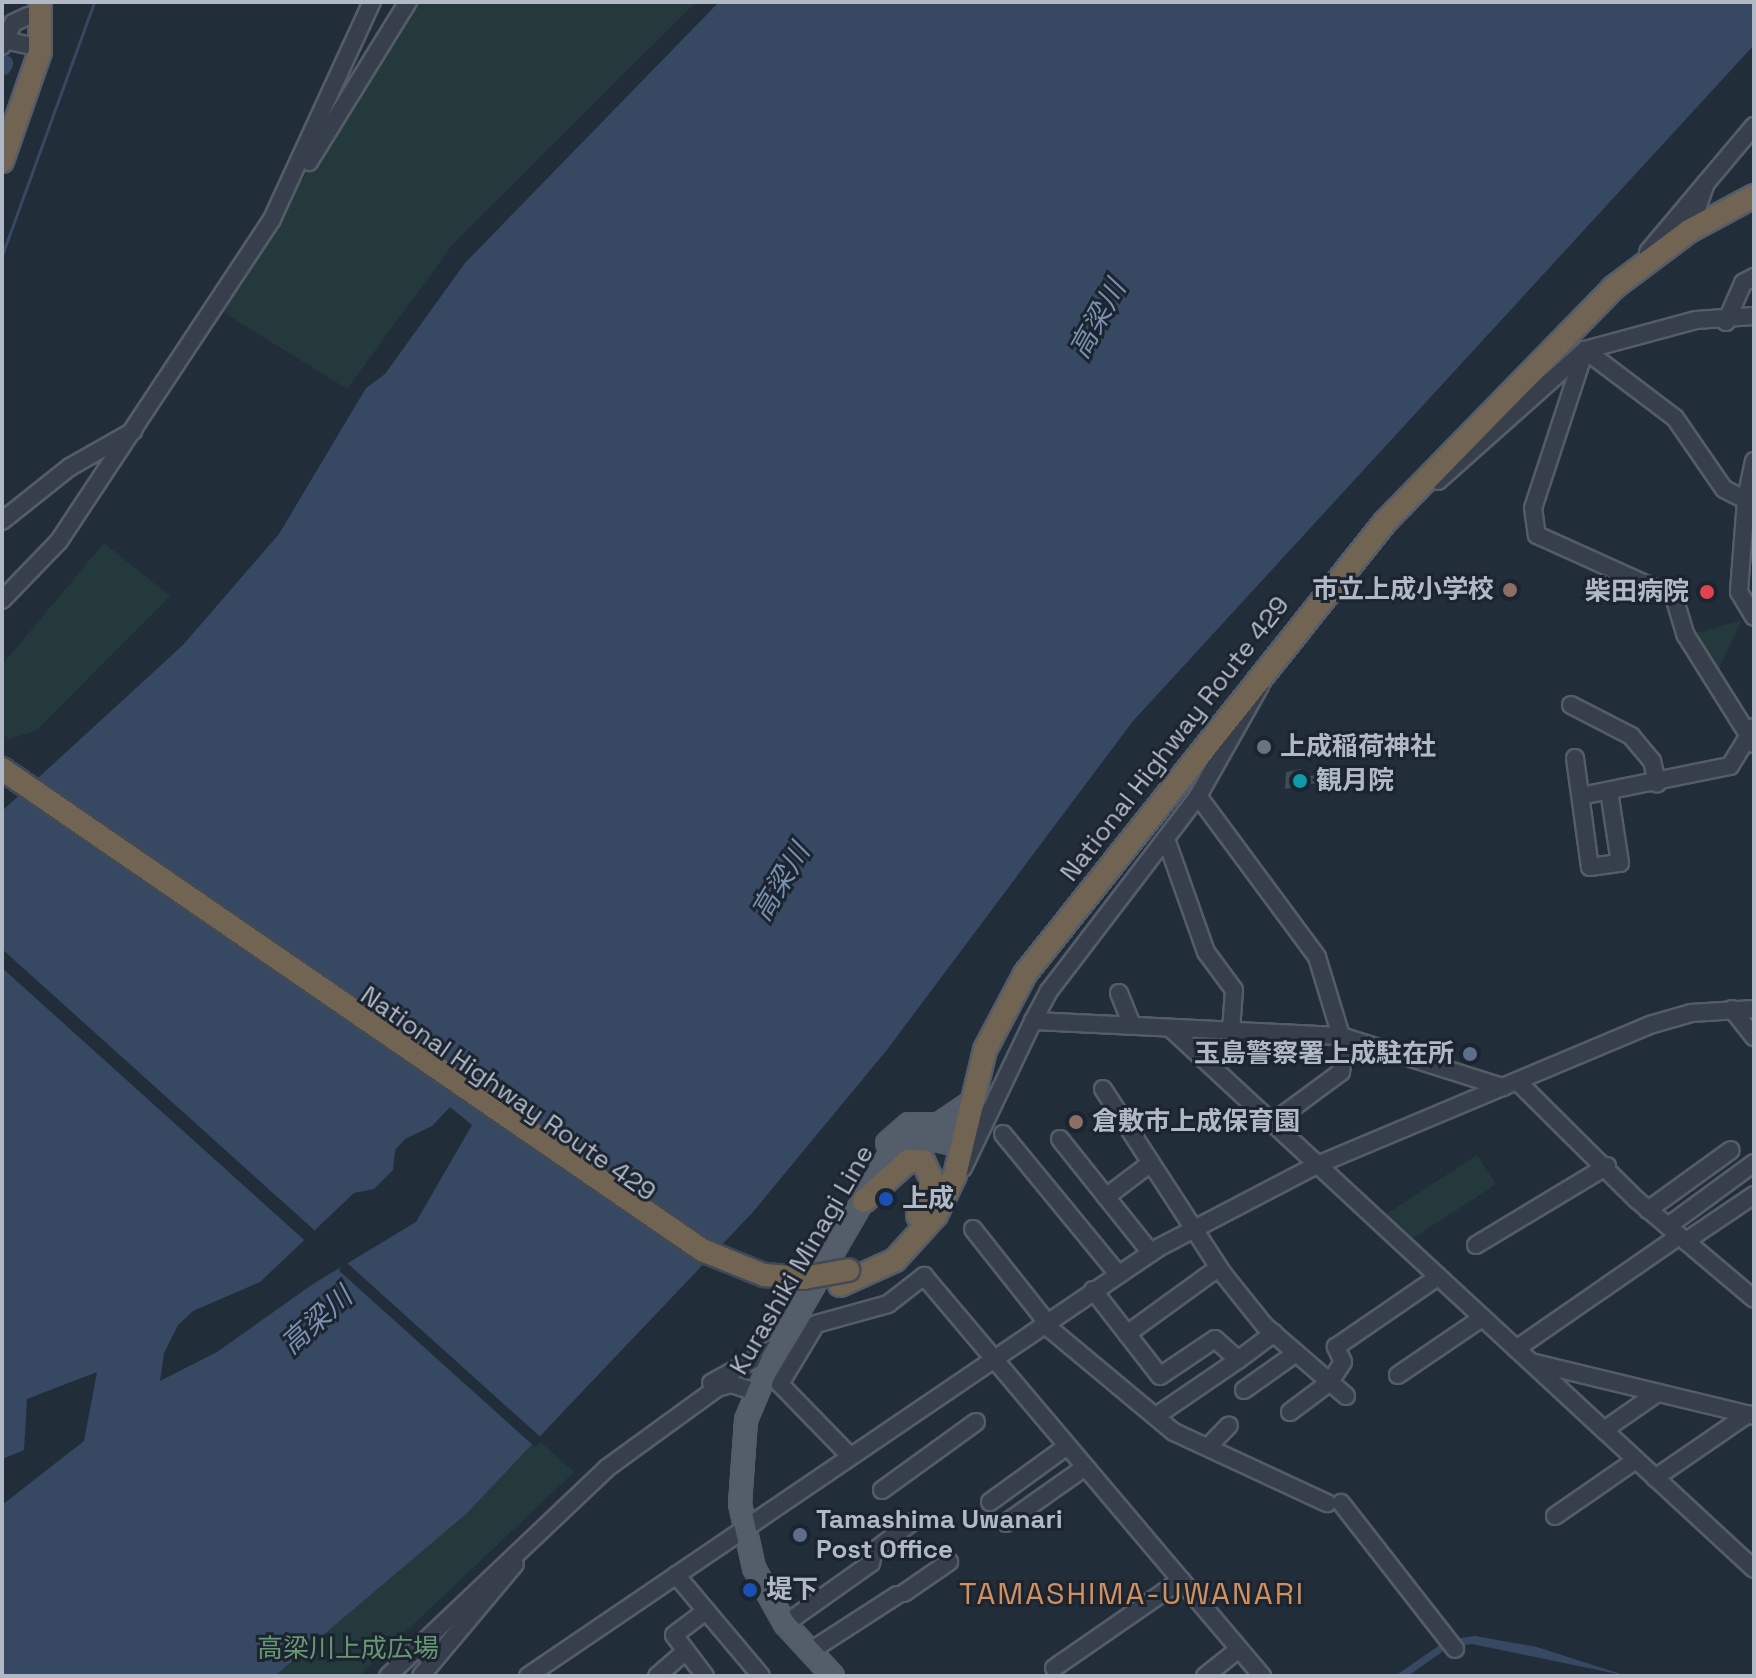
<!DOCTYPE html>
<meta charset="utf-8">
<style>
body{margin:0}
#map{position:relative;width:1756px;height:1678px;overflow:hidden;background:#222d3a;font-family:"Space Grotesk","Noto Sans JP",sans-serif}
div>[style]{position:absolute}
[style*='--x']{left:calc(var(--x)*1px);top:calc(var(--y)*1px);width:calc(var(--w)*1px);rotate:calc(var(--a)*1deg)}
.green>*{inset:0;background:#24393b;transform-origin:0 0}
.water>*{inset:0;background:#364862}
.pier>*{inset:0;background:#222d3a;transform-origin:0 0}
.stream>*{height:3px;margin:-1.5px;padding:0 1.5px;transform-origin:1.5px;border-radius:1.5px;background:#364862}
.river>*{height:18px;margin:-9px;padding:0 9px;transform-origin:9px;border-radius:9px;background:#364862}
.building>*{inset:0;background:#3e4b59}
.roads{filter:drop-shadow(2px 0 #545c68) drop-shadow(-2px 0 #545c68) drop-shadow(0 2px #545c68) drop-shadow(0 -2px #545c68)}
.minor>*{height:16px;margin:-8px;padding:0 8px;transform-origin:8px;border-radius:8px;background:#363f4b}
.major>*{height:20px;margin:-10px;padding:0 10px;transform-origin:10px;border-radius:10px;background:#545e6b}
.highway>*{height:22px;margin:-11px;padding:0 11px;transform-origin:11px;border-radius:11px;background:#716453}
.bridges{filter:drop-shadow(2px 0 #414955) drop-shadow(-2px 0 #414955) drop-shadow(0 2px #414955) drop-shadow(0 -2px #414955)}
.highway-bridge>*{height:22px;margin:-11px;padding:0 11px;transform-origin:11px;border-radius:11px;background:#716453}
.dots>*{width:22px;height:22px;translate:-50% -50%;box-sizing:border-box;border:4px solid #1b242f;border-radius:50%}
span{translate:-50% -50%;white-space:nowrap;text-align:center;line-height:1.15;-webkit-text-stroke:6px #1b242f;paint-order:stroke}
.poi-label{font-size:26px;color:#b1b9c6;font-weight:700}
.right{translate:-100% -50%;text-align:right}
.left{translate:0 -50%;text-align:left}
.street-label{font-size:26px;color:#b1b9c6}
.park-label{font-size:26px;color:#689772}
.water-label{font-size:28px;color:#7990af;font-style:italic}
.quarter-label{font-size:30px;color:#d3905f;letter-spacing:2px}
.frame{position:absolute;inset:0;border:4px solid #b1b9c6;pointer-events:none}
</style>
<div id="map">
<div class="green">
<i style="clip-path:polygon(415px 2px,696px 2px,453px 244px,347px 389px,220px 310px)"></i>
<i style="clip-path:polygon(104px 543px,170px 596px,36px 731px,9px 739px,2px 734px,2px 665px)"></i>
<i style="clip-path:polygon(1742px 620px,1716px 675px,1693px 634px)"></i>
<i style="left:1477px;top:1155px;width:35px;height:110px;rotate:57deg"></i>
<i style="clip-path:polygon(537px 1439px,574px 1472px,359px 1676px,275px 1676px,465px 1514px)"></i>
</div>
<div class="water">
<i style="clip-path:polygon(evenodd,719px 2px,1754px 2px,1754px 45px,1133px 721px,886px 1051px,753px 1212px,466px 1514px,275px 1676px,2px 1676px,2px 1505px,84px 1441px,97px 1372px,27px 1399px,24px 1450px,2px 1459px,2px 811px,183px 645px,279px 534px,366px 388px,385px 374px,465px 263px,719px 2px,450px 1107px,472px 1125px,416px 1222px,313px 1284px,217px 1352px,160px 1381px,164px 1353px,178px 1325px,193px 1311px,260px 1282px,354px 1193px,374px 1189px,393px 1170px,395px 1150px,405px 1139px,432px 1126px,450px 1107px)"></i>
<i style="clip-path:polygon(1475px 1636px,1537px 1647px,1627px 1676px,1472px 1644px,1449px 1647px,1408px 1676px,1395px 1676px,1447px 1640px)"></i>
</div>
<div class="pier">
<i style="left:2px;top:949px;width:426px;height:14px;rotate:42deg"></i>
<i style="left:346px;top:1262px;width:265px;height:11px;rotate:42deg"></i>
</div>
<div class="stream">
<i style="--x:2;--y:255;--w:269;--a:-70"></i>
<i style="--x:994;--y:1348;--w:51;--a:-33.1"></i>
<i style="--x:876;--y:1430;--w:131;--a:-34.8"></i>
</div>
<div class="river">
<i style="--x:2;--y:67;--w:4;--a:-56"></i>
</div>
<div class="building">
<i style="clip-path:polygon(1301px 769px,1302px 777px,1316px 775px,1317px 783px,1285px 789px,1286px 772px)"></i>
</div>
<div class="roads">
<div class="minor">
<i style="--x:5;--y:40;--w:37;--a:13"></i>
<i style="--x:2;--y:46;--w:25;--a:-64"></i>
<i style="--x:13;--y:23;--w:17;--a:-25"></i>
<i style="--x:309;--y:162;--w:188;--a:-58.3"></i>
<i style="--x:1689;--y:231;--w:51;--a:-70.5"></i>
<i style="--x:1706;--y:183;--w:75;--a:-49.9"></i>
<i style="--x:1648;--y:252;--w:90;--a:-50"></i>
<i style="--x:1726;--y:322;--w:43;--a:-66.4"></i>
<i style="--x:1743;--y:283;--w:13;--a:-29"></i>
<i style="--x:1585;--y:350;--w:166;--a:108.2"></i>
<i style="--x:1533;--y:508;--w:27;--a:82"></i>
<i style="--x:1537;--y:535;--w:150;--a:24.3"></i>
<i style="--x:1674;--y:597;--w:39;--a:73"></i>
<i style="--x:1685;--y:634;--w:130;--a:57.9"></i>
<i style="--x:1585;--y:350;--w:113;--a:37.1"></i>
<i style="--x:1675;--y:418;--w:86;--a:55.4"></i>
<i style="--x:1724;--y:489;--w:25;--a:27"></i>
<i style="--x:1746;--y:500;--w:92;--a:94.4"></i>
<i style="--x:1739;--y:592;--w:29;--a:59"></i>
<i style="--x:1754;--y:461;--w:40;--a:102"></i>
<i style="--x:1746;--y:500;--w:8;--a:7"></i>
<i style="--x:1438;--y:481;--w:197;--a:-41.7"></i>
<i style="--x:1585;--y:350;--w:115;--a:-15.1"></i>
<i style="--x:1696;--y:320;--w:58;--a:-3.9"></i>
<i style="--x:2;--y:521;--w:87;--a:-38.5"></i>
<i style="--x:70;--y:467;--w:73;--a:-29.7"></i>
<i style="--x:2;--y:600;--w:82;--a:-46"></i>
<i style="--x:59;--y:541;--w:386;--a:-56.5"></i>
<i style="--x:272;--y:219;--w:239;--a:-65.3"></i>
<i style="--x:1571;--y:705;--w:68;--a:27.3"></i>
<i style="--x:1631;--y:736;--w:33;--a:50"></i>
<i style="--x:1652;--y:761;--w:23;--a:77"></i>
<i style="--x:1575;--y:758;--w:110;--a:82.2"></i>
<i style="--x:1590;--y:867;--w:30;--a:-8"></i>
<i style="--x:1620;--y:863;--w:73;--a:-98.7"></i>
<i style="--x:1198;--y:796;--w:200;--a:53.5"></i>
<i style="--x:1317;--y:957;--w:83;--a:73.1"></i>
<i style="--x:1581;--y:796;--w:152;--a:-11.4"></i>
<i style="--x:1730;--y:766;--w:46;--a:-58.4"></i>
<i style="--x:1166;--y:839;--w:120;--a:70.5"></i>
<i style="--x:1206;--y:952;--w:47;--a:53.6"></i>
<i style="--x:1234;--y:990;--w:41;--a:94.2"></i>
<i style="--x:1119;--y:993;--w:35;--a:68"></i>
<i style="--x:1732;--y:1009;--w:36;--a:52"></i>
<i style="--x:1033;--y:1021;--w:34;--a:-62"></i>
<i style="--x:1049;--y:991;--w:245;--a:-52.6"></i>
<i style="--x:1198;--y:796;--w:126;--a:-60.6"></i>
<i style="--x:1170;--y:1028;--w:796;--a:42.81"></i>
<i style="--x:1518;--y:1082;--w:168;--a:44.8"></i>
<i style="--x:1637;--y:1200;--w:153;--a:40.2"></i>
<i style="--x:1103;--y:1089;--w:222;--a:57"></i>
<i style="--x:1224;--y:1275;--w:65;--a:51.2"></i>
<i style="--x:1265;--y:1326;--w:107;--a:40.8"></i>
<i style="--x:1272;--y:1123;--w:86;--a:-36.5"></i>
<i style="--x:1341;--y:1072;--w:35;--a:-82"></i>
<i style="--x:1003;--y:1134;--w:181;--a:50.6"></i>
<i style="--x:1060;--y:1139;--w:146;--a:51.4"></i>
<i style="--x:963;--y:1168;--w:163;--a:-64.5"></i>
<i style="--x:1033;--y:1021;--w:308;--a:2.8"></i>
<i style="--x:1341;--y:1036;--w:170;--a:17.5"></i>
<i style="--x:1106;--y:1197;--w:56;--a:-37.1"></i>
<i style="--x:1648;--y:1210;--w:102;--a:-35.9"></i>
<i style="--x:1668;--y:1226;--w:107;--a:-36.2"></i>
<i style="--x:973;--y:1229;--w:117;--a:51.6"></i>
<i style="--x:1686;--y:1241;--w:82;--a:-34.1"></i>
<i style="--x:1476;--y:1245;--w:153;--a:-31.1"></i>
<i style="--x:1093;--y:1290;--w:109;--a:52.1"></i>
<i style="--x:1160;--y:1376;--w:66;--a:-33.9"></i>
<i style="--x:1215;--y:1339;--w:31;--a:42"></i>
<i style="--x:1238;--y:1360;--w:99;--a:145.7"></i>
<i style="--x:1043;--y:1323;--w:170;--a:39.8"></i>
<i style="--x:1174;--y:1432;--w:169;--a:24.9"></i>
<i style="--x:1127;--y:1334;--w:112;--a:-36"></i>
<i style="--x:1516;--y:1349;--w:198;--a:-34.7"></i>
<i style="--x:1238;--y:1360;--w:45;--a:-36.9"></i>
<i style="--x:1531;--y:1362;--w:229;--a:13.6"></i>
<i style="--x:1398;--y:1375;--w:102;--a:-34.2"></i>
<i style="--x:711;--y:1383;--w:77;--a:-28.9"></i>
<i style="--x:1244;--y:1390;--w:64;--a:-35.4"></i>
<i style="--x:1290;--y:1412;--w:50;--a:-36.9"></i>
<i style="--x:1330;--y:1382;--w:24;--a:-57"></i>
<i style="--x:1343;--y:1362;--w:17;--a:-115"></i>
<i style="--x:1336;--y:1347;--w:124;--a:-34.5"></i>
<i style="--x:1604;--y:1430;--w:63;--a:-34.7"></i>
<i style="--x:1208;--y:1447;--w:30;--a:-46"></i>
<i style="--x:849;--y:1455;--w:99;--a:-134.2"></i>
<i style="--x:780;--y:1384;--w:70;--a:-59"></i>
<i style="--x:816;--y:1324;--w:75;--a:-15.5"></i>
<i style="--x:888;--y:1304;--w:46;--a:-37.9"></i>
<i style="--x:924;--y:1276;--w:524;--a:49.8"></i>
<i style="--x:1655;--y:1478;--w:113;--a:-34.5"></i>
<i style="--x:882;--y:1490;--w:116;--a:-35.9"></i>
<i style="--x:990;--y:1502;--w:95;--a:-36"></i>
<i style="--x:1341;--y:1503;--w:185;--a:52"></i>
<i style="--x:1555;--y:1516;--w:98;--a:-34.7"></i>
<i style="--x:1006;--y:1523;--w:97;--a:-35.3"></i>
<i style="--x:676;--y:1575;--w:132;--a:49.9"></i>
<i style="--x:904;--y:1593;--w:55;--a:-34.6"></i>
<i style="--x:785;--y:1624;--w:105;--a:-35.3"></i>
<i style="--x:871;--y:1563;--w:12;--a:-76"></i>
<i style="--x:874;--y:1551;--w:48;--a:-37.3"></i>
<i style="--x:809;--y:1652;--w:105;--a:-32.9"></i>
<i style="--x:1054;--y:1668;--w:155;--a:-34.7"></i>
<i style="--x:388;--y:1676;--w:302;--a:-43.5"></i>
<i style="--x:607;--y:1468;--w:136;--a:-36"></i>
<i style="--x:717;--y:1388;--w:15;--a:-16"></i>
<i style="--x:731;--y:1384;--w:25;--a:18"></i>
<i style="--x:421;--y:1676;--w:146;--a:-50"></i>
<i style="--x:528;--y:1676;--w:762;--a:-34.19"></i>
<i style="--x:1158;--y:1248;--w:179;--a:-27.6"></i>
<i style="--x:1317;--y:1165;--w:364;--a:-22.8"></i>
<i style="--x:1653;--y:1024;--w:40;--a:-16"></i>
<i style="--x:1691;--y:1013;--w:63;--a:-3.6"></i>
<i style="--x:657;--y:1676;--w:37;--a:-41"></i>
<i style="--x:705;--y:1676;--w:51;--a:-127.1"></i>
<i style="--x:674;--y:1635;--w:40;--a:-37"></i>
<i style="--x:1205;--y:1676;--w:43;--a:-38.5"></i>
</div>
<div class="major">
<i style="--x:887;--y:1143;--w:29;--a:-41"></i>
<i style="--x:909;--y:1124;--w:30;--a:0"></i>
<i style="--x:939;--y:1124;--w:37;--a:-34"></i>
<i style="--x:833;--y:1676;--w:71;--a:-132.7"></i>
<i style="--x:785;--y:1624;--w:64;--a:-119"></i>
<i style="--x:754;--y:1568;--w:66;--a:-102.3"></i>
<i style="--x:740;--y:1504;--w:84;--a:-85.9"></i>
<i style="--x:746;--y:1420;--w:67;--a:-67.2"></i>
<i style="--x:772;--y:1358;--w:232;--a:-60"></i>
<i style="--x:888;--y:1157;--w:20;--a:-49"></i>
<i style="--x:901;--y:1142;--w:20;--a:-15"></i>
<i style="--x:920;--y:1137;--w:40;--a:12"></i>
</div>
<div class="highway">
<i style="--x:2;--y:161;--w:115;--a:-70.8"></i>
<i style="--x:40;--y:52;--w:50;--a:-90"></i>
<i style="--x:864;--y:1201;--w:59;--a:-42.3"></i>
<i style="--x:908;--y:1161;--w:15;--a:0"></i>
<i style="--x:923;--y:1161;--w:23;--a:65"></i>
<i style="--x:933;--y:1182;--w:37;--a:114"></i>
<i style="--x:840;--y:1285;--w:60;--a:-24.4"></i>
<i style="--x:895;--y:1260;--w:61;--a:-47.7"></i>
<i style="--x:936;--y:1215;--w:44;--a:-64.6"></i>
<i style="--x:955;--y:1175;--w:129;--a:-76.5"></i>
<i style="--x:985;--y:1050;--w:86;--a:-62.2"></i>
<i style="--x:1025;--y:974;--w:578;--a:-51.46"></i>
<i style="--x:1385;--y:522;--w:327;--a:-45.7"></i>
<i style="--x:1613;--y:288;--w:95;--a:-36.9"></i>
<i style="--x:1689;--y:231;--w:74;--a:-28.3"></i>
</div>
</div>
<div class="bridges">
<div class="highway-bridge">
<i style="--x:2;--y:769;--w:849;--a:34.49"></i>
<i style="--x:702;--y:1250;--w:67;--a:22"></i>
<i style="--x:764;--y:1275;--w:40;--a:4.3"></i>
<i style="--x:804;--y:1278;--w:45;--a:-10.3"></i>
</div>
</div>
<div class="dots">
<i style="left:1510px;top:590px;background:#8d6e63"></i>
<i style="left:1707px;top:592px;background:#e0444e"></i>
<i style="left:1264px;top:747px;background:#6b7280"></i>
<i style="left:1300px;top:781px;background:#0f9aa8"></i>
<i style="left:1470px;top:1054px;background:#5c6f8a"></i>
<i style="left:1076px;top:1122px;background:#8d6e63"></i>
<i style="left:886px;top:1199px;background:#1a4fb4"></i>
<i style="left:800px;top:1535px;background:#5c6f8a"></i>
<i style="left:750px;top:1590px;background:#1a4fb4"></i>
</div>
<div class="poi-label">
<span class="right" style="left:1494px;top:590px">市立上成小学校</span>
<span class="right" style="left:1689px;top:592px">柴田病院</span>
<span class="left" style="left:1280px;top:747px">上成稲荷神社</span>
<span class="left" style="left:1316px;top:781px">観月院</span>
<span class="right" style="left:1454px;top:1054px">玉島警察署上成駐在所</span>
<span class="left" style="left:1092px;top:1122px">倉敷市上成保育園</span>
<span class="left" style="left:902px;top:1199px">上成</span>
<span class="left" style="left:816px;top:1535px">Tamashima Uwanari<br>Post Office</span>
<span class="left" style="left:766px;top:1590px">堤下</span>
</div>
<div class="street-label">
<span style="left:1175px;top:739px;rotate:-52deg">National Highway Route 429</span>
<span style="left:508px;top:1094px;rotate:35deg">National Highway Route 429</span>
<span style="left:802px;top:1260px;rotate:-60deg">Kurashiki Minagi Line</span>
</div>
<div class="park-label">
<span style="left:348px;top:1649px">高梁川上成広場</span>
</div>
<div class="water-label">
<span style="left:1097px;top:319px;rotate:-61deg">高梁川</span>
<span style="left:780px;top:882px;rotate:-59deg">高梁川</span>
<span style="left:316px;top:1320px;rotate:-42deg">高梁川</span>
</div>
<div class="quarter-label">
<span style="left:1132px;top:1594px">TAMASHIMA-UWANARI</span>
</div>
<div class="frame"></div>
</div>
